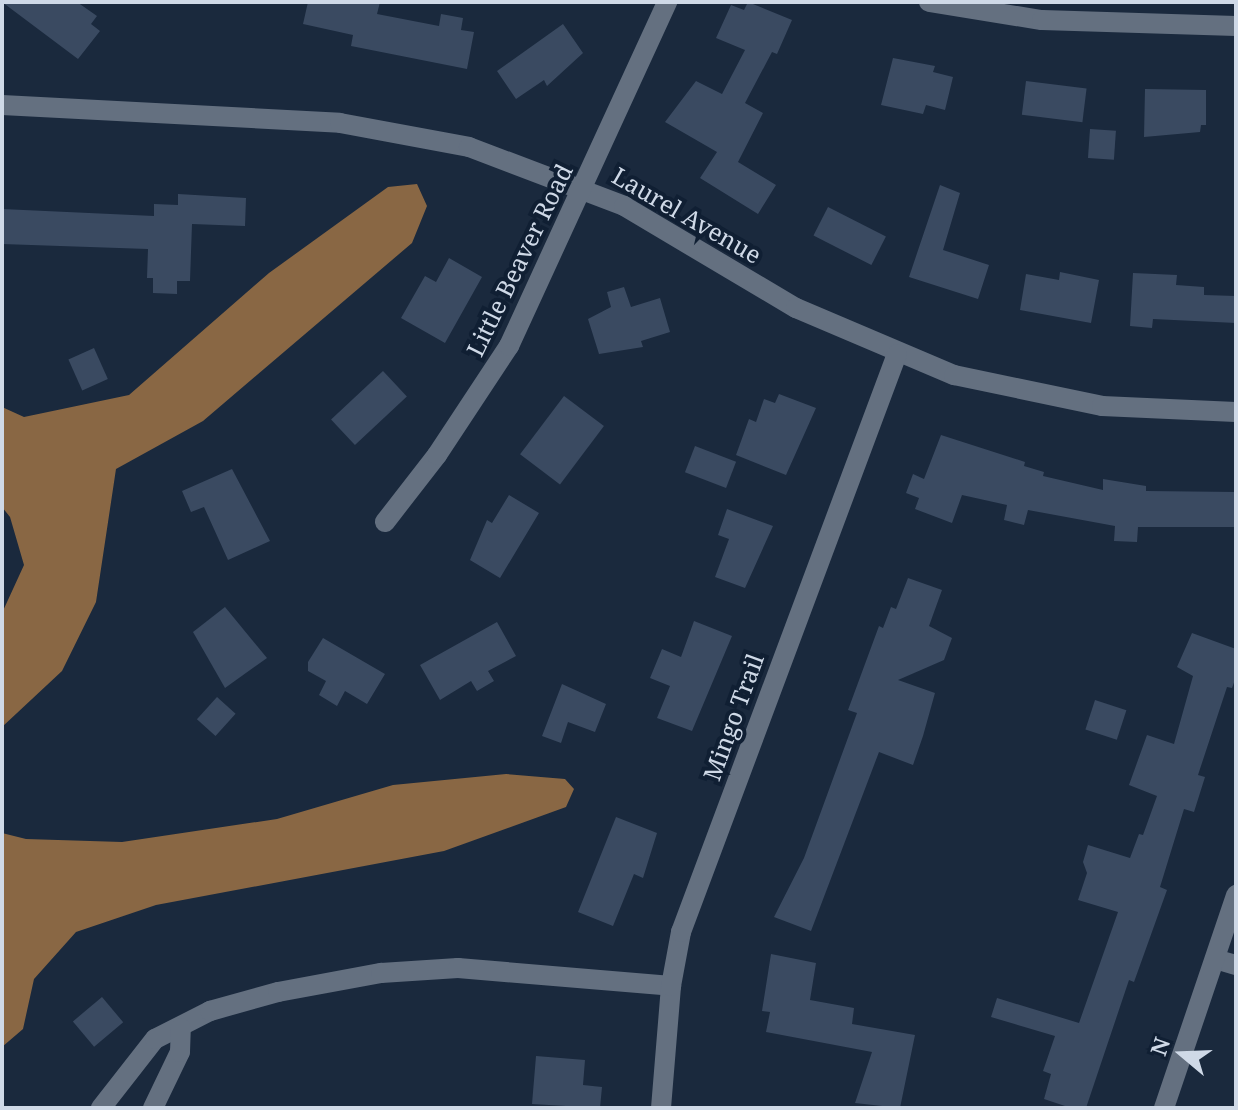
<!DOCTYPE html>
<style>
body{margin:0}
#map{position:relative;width:1238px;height:1110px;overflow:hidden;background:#1a293d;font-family:"Noto Serif",serif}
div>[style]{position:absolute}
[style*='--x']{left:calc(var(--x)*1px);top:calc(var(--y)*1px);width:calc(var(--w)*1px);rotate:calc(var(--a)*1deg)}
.water>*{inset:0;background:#896744}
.building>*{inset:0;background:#3a4a61;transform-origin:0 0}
.minor>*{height:20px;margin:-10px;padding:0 10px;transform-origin:10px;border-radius:10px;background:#647080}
span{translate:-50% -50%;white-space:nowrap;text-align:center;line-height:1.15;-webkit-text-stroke:8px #101f33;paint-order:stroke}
.street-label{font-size:24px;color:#cfd9e7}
.frame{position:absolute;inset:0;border:4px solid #cfd9e7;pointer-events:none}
.north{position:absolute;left:1142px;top:1014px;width:80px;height:80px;-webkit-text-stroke:6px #101f33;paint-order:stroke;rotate:289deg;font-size:22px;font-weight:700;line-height:32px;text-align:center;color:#cfd9e7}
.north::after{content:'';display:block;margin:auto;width:28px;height:36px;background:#cfd9e7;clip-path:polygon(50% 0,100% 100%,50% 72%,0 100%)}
</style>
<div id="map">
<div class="water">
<i style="clip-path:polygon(417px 184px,427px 206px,412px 243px,203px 421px,116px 469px,96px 602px,62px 671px,2px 727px,2px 613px,24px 565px,10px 517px,2px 507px,2px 407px,24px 417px,129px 395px,269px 273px,388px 187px)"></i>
<i style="clip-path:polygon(506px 774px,565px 779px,574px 789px,566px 807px,444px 851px,156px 905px,76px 932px,34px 979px,23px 1029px,2px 1047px,2px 833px,26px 839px,122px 842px,277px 819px,393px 785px)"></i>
</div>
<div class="building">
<i style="clip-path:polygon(2px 2px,77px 2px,97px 16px,91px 24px,100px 31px,78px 59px)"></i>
<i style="clip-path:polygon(308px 2px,380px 2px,377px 14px,439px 26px,441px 14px,463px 18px,461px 30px,474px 32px,467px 69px,351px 46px,353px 35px,303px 24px)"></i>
<i style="clip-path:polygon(748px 2px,792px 20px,777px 54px,772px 52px,745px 103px,763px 113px,738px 162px,776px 185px,758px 214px,700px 178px,717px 152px,665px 122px,696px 81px,722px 94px,745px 50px,716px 38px,731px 5px,744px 10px)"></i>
<i style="clip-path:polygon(563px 24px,583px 53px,547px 86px,544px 80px,516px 99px,497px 71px)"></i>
<i style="clip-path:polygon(893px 58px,935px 66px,933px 72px,953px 77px,945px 110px,926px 105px,923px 114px,881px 105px)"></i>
<i style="left:1026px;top:81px;width:61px;height:34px;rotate:7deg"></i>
<i style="clip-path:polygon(1145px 89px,1206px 90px,1206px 125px,1201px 125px,1200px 132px,1144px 137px)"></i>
<i style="left:1090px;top:129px;width:26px;height:29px;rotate:4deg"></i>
<i style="clip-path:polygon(940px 185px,960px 193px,943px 250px,989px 265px,978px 299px,909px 277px)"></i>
<i style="clip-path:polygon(178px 194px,246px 198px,245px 226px,192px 224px,190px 281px,177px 281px,177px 294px,153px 293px,153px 278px,147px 278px,148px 249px,2px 244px,2px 209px,154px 216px,154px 204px,178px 205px)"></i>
<i style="left:828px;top:207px;width:65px;height:32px;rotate:27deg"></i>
<i style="clip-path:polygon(449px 258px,482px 277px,445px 343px,401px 318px,425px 276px,436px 282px)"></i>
<i style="clip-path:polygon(1060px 272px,1099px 280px,1091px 323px,1020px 310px,1026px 274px,1059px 280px)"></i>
<i style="clip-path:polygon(1133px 273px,1177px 275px,1176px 285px,1204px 287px,1204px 295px,1236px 296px,1236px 323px,1153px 319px,1152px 328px,1130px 326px)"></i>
<i style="clip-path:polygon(624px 287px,631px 307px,660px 298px,670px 332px,641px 341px,643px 347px,599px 354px,588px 319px,611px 307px,607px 292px)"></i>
<i style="left:94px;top:348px;width:34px;height:28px;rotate:66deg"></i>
<i style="left:383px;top:371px;width:35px;height:71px;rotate:47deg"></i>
<i style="clip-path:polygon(779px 394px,816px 408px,786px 475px,736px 455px,749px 419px,756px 422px,764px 399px,775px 403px)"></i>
<i style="left:564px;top:396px;width:50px;height:73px;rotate:37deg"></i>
<i style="clip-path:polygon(941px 435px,1025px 462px,1024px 466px,1044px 472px,1043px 476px,1103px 490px,1103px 479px,1146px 486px,1146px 491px,1236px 492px,1236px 527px,1138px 527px,1137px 542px,1114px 541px,1115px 526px,1028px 510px,1024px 525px,1004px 520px,1007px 505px,962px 495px,952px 523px,915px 509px,919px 498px,906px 493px,913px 474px,924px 479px)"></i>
<i style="left:695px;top:446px;width:44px;height:28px;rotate:21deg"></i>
<i style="clip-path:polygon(232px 469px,270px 541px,228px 560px,204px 507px,191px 512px,182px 491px)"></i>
<i style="clip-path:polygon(509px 495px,539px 513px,500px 578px,470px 560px,487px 520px,492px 523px)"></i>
<i style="clip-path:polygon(727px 509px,773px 526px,745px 588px,715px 577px,729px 539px,718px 535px)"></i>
<i style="clip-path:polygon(908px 578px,942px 590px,929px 626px,952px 638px,944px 660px,898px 680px,935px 693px,923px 736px,913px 765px,879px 752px,811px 931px,774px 917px,804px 858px,857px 713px,848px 710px,879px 626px,883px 628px,891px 607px,896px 609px)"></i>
<i style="clip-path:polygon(225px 607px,267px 658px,225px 688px,193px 632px)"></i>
<i style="clip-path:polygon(694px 621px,732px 636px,692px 731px,657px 718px,670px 686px,650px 678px,662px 649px,681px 657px)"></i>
<i style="clip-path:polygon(497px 622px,516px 656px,488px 671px,494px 681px,477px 691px,471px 681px,440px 700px,420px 665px)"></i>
<i style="clip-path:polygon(1192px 633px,1236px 649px,1236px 677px,1232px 688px,1227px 687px,1198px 775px,1205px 777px,1194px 812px,1184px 809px,1160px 887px,1167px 890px,1134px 982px,1129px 980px,1086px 1108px,1071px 1108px,1044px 1099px,1051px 1074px,1043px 1071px,1055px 1036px,991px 1017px,997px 998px,1079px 1023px,1118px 912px,1078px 900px,1087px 873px,1083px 862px,1088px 845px,1130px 858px,1139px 834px,1143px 835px,1157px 796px,1129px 785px,1147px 735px,1174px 744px,1193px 676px,1177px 667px)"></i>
<i style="clip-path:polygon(323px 638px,385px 674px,367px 704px,345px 691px,337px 706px,319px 695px,326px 681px,308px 671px,308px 662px)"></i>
<i style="clip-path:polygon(562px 684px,606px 704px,595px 732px,568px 722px,561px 743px,542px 736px)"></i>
<i style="left:217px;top:697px;width:25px;height:30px;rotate:42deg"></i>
<i style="left:1095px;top:700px;width:33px;height:31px;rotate:18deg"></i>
<i style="clip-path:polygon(616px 817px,657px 833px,643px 878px,634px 874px,613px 926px,578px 912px)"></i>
<i style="clip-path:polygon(771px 954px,816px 963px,810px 1000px,854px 1008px,852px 1024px,915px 1035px,900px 1108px,855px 1103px,872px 1052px,766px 1032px,770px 1012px,762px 1011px)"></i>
<i style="left:102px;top:997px;width:33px;height:38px;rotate:50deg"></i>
<i style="clip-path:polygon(536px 1056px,585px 1060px,583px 1085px,602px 1087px,600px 1108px,532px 1104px)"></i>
</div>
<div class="minor">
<i style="--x:929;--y:2;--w:114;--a:9.1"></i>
<i style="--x:1042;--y:20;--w:194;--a:1.8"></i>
<i style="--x:2;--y:105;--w:338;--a:3"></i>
<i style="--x:340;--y:123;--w:131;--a:10.5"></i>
<i style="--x:469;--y:147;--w:166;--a:20.8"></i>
<i style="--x:624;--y:206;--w:200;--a:30.7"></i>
<i style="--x:796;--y:308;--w:172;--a:23"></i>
<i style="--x:954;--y:375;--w:151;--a:11.8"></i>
<i style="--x:1102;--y:406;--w:134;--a:2.6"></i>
<i style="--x:385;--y:522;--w:85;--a:-52.2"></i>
<i style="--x:437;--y:455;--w:131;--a:-56.6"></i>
<i style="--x:509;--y:346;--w:379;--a:-65.3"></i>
<i style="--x:1215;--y:959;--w:22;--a:16"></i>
<i style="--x:101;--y:1108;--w:88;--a:-52"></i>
<i style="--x:155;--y:1039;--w:62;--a:-27"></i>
<i style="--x:210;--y:1011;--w:71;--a:-15.6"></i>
<i style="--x:278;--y:992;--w:105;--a:-10.5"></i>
<i style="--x:381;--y:973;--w:77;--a:-3.7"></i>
<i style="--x:458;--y:968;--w:214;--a:4.8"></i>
<i style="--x:153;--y:1108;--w:62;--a:-64.3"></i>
<i style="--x:180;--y:1052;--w:24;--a:-88"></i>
<i style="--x:661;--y:1108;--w:122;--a:-85.3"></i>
<i style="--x:671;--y:986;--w:55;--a:-79.5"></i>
<i style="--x:681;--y:932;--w:617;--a:-69.51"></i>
<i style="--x:1164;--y:1108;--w:225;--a:-71.3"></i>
</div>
<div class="street-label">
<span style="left:687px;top:215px;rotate:30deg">Laurel Avenue</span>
<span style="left:519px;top:260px;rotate:-64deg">Little Beaver Road</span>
<span style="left:733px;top:717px;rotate:-70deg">Mingo Trail</span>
</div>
<div class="frame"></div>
<div class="north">N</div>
</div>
